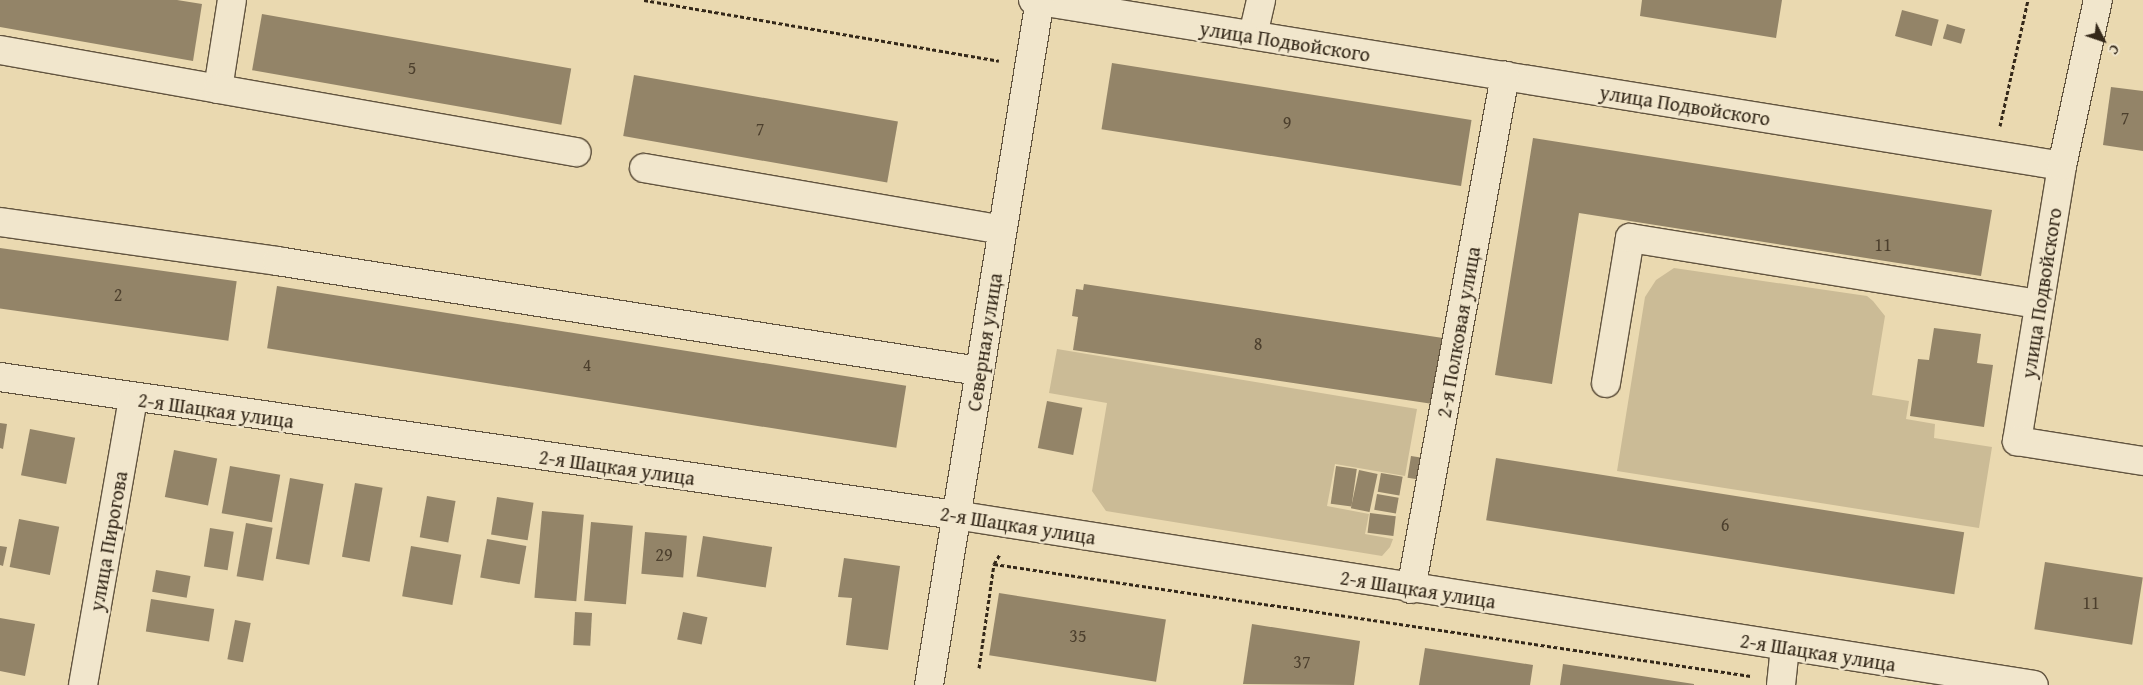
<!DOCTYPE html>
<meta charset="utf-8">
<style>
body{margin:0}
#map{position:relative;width:2143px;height:685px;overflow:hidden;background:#ead9b0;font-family:"Gentium Book Plus",serif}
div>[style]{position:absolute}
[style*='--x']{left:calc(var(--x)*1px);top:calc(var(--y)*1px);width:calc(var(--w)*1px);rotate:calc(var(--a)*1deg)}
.green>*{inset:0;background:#cbbb96}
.building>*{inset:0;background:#938468;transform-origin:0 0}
.path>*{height:3px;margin-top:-1.5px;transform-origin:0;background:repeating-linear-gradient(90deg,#342819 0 4px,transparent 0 6.5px)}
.roads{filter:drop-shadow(1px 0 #62543f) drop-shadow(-1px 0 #62543f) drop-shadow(0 1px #62543f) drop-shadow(0 -1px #62543f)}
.minor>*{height:28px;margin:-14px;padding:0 14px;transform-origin:14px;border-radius:14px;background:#f1e6cc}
span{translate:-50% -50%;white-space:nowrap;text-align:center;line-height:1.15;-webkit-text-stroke:4.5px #f1e6cc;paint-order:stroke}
.number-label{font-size:18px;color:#4c3f2d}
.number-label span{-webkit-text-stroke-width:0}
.street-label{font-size:20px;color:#342819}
.north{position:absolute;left:2078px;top:15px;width:50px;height:50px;-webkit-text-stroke:4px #f1e6cc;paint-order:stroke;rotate:131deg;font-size:14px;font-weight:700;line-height:20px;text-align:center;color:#342819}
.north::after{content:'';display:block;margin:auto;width:18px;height:22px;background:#342819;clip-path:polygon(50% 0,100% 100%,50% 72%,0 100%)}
</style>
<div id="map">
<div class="green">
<i style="clip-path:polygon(1674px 268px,1867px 296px,1873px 301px,1885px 316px,1872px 395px,1909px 401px,1906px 419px,1935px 424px,1934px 438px,1992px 447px,1979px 528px,1617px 471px,1645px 297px,1656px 280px)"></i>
<i style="clip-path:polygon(1057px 349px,1417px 409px,1405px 476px,1335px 464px,1327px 506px,1369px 514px,1365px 534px,1393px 539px,1390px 547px,1382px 556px,1106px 511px,1092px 491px,1107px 403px,1049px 393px)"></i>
</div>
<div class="building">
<i style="clip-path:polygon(0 0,177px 0,202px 4px,193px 61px,0 27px)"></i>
<i style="clip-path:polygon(1642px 0,1782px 0,1776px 38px,1640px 16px)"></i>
<i style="left:1902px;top:10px;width:38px;height:27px;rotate:15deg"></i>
<i style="left:262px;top:14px;width:314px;height:57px;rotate:10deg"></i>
<i style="left:1947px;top:24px;width:19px;height:15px;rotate:16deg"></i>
<i style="left:1112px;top:63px;width:364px;height:67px;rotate:9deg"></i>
<i style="left:634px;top:75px;width:268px;height:62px;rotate:10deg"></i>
<i style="clip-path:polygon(2111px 87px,2143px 91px,2143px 151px,2103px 145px)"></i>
<i style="clip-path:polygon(1533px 138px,1992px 210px,1981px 276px,1579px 213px,1552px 384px,1495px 375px)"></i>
<i style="left:0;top:248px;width:239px;height:60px;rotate:8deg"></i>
<i style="clip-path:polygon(1084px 284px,1443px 338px,1433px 404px,1073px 350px,1078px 317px,1072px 316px,1076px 289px,1083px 290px)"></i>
<i style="left:277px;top:286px;width:637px;height:63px;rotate:9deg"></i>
<i style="clip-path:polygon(1934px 328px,1981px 334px,1977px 363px,1993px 365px,1984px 427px,1910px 416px,1918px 359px,1929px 360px)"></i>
<i style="left:1047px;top:401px;width:36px;height:48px;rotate:11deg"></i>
<i style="clip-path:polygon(0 423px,7px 424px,3px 449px,0 448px)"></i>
<i style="left:30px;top:429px;width:46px;height:47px;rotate:11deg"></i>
<i style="left:174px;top:450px;width:44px;height:48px;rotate:11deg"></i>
<i style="left:1411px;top:456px;width:31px;height:22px;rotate:9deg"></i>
<i style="left:1496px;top:458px;width:474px;height:63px;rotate:9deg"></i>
<i style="left:230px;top:466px;width:51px;height:48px;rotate:10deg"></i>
<i style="left:1336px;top:466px;width:21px;height:38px;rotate:8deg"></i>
<i style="left:1359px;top:470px;width:19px;height:39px;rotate:12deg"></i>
<i style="left:1381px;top:473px;width:22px;height:19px;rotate:10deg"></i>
<i style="left:290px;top:478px;width:34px;height:82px;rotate:10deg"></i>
<i style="left:355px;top:483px;width:28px;height:75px;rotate:10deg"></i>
<i style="left:1377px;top:494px;width:22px;height:16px;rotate:10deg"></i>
<i style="left:427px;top:496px;width:29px;height:42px;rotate:10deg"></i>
<i style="left:497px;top:497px;width:37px;height:38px;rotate:9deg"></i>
<i style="left:542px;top:511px;width:42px;height:87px;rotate:5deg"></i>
<i style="left:1370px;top:513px;width:26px;height:20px;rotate:7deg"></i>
<i style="left:19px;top:519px;width:41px;height:49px;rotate:11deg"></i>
<i style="left:591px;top:522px;width:42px;height:79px;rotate:5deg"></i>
<i style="left:246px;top:523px;width:27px;height:54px;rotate:10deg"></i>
<i style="left:210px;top:528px;width:24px;height:39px;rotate:9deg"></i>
<i style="left:645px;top:532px;width:42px;height:42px;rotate:5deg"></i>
<i style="left:703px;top:536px;width:70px;height:41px;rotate:9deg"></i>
<i style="left:487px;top:539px;width:40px;height:39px;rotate:10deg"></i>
<i style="clip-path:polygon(0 546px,7px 547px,3px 566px,0 565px)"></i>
<i style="left:411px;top:546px;width:51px;height:51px;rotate:10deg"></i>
<i style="clip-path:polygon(844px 558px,900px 566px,888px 650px,846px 645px,852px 598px,838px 597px)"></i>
<i style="left:2045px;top:562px;width:99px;height:68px;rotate:9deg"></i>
<i style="left:156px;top:570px;width:35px;height:22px;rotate:10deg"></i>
<i style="left:999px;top:593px;width:169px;height:63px;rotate:9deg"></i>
<i style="left:151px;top:599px;width:64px;height:33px;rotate:9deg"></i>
<i style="left:575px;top:612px;width:17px;height:33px;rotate:3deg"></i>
<i style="left:683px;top:612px;width:25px;height:28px;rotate:12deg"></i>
<i style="clip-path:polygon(0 618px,35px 624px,25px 676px,0 671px)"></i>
<i style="left:235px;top:620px;width:16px;height:40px;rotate:11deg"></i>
<i style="clip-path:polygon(1252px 624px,1360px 641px,1354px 685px,1243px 684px)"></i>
<i style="clip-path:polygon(1425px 648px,1533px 665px,1530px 685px,1419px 685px)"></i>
<i style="clip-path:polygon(1563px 664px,1694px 684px,1694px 685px,1560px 685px)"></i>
</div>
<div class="path">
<i style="--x:644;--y:0;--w:360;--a:9.7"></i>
<i style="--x:2000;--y:126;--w:129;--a:-77.5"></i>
<i style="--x:994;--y:564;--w:765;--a:8.42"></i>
<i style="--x:979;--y:668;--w:105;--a:-81.8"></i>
<i style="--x:994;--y:564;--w:12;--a:-59"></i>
</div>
<div class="roads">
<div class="minor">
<i style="--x:1033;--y:0;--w:1042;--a:9.16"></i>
<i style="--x:2062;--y:166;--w:279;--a:99.3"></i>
<i style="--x:2017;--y:441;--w:128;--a:9"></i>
<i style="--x:1253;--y:35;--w:36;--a:-77"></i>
<i style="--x:0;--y:50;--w:221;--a:10.1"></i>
<i style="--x:218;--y:89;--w:90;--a:-81.1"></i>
<i style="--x:218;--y:89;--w:364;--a:10"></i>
<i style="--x:2062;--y:166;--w:170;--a:-77.8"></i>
<i style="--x:644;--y:168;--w:363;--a:9.8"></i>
<i style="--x:0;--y:222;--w:280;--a:8"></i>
<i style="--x:277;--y:261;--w:711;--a:8.91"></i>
<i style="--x:0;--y:377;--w:965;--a:8.22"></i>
<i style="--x:955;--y:515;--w:1092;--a:8.95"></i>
<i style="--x:1606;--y:383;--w:147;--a:-80.6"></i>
<i style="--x:1630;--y:238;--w:414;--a:9.2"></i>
<i style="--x:1411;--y:589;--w:522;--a:-79.62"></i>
<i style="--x:83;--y:685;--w:291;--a:-80.1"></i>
<i style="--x:929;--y:685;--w:694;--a:-80.8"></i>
<i style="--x:1781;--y:685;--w:39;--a:-84"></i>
</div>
</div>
<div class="number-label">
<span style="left:412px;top:68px">5</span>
<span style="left:2125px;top:118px">7</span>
<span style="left:1287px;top:123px">9</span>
<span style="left:760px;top:129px">7</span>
<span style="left:1883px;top:245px">11</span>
<span style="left:118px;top:295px">2</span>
<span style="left:1258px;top:344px">8</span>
<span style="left:587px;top:365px">4</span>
<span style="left:1725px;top:525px">6</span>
<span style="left:664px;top:555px">29</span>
<span style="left:2091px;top:603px">11</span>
<span style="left:1078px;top:636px">35</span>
<span style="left:1302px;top:662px">37</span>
</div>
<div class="street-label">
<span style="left:1285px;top:41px;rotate:9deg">улица Подвойского</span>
<span style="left:1685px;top:105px;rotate:9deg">улица Подвойского</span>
<span style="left:2041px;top:293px;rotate:-81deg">улица Подвойского</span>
<span style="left:1458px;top:332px;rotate:-80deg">2-я Полковая улица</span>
<span style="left:984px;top:342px;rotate:-81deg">Северная улица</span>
<span style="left:216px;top:410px;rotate:8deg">2-я Шацкая улица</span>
<span style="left:617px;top:467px;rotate:8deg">2-я Шацкая улица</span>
<span style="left:1018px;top:525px;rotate:9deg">2-я Шацкая улица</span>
<span style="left:108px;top:541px;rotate:-80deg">улица Пирогова</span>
<span style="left:1418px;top:589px;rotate:9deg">2-я Шацкая улица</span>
<span style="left:1818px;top:652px;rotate:9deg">2-я Шацкая улица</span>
</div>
<div class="north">С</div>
</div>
